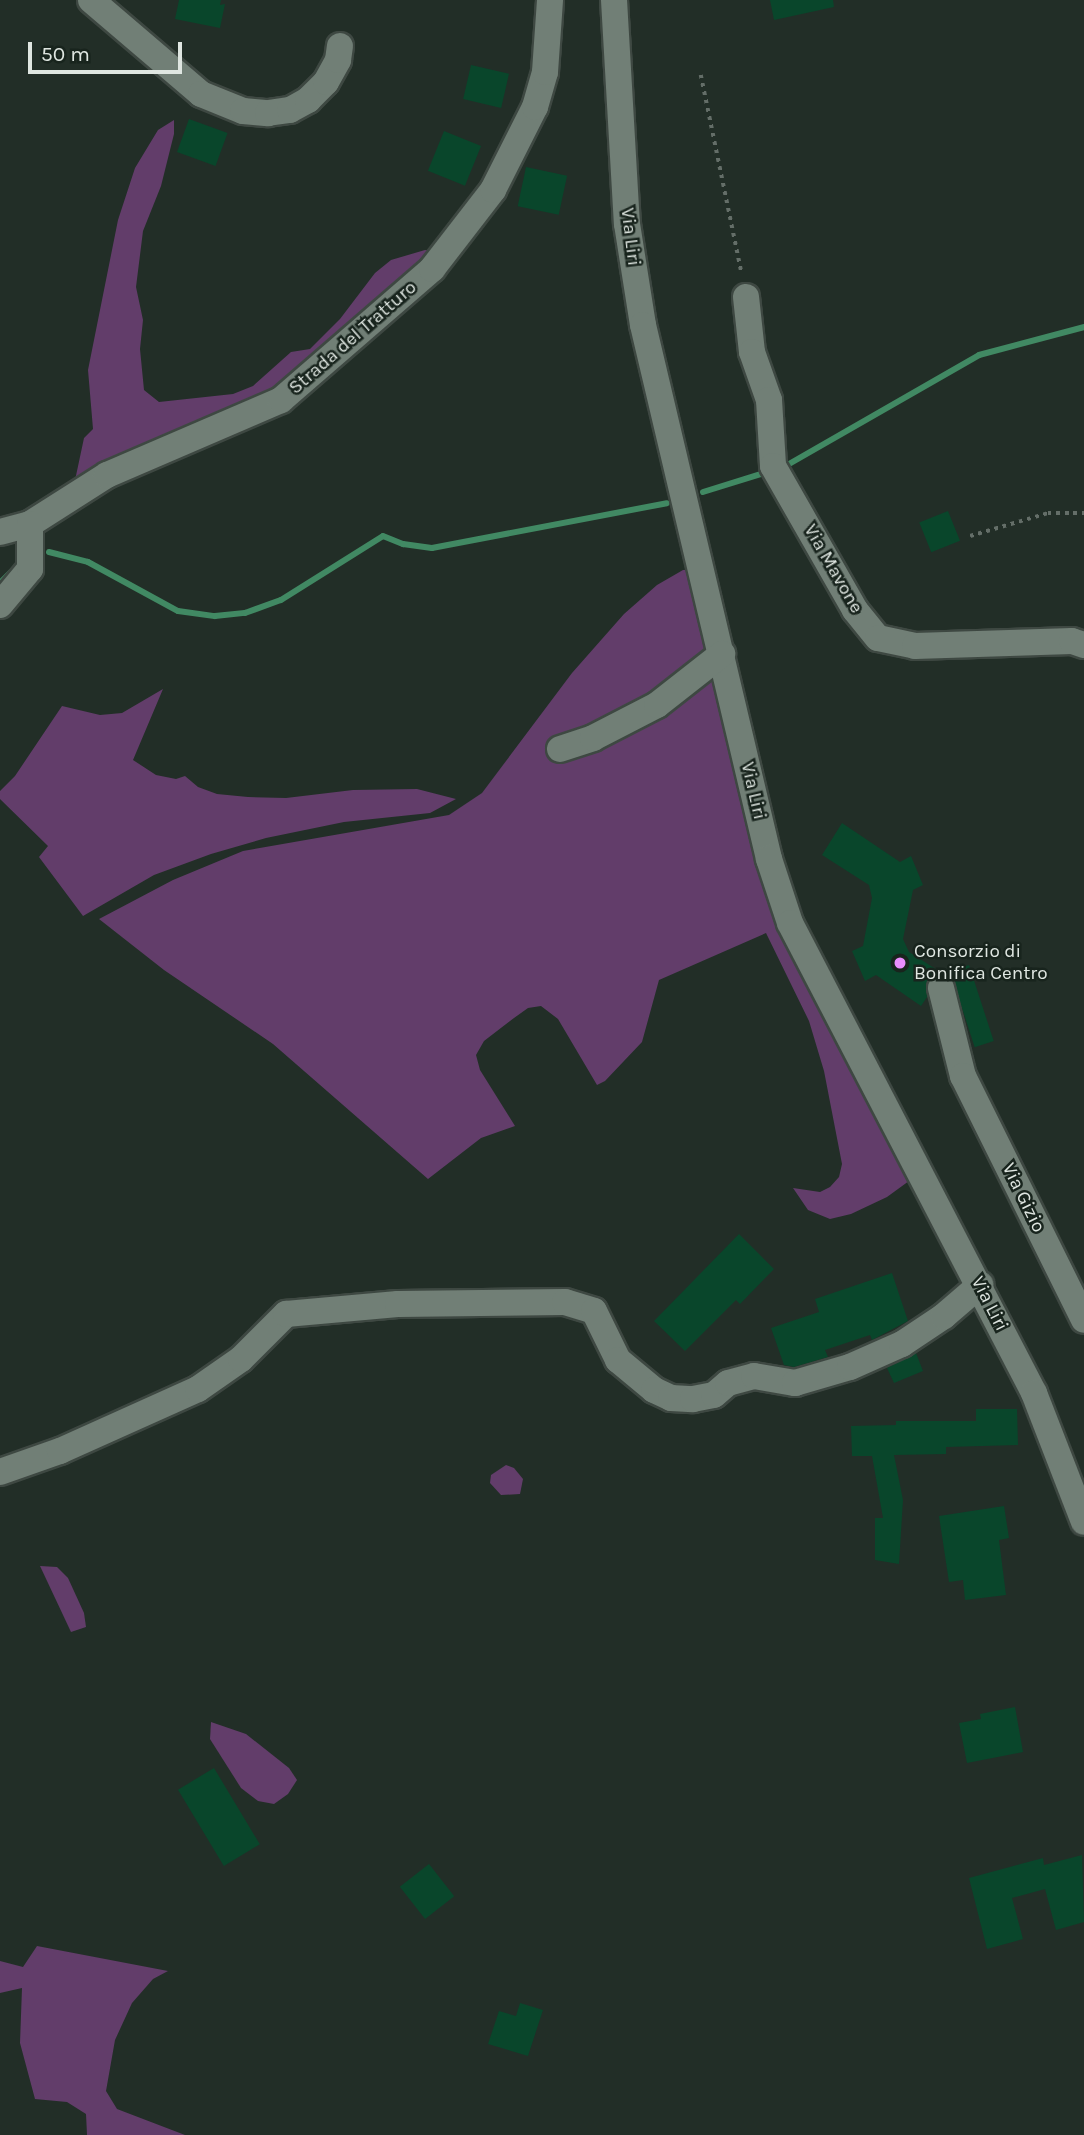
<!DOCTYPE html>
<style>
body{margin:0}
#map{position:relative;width:1084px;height:2135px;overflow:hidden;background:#222e27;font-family:Karla,sans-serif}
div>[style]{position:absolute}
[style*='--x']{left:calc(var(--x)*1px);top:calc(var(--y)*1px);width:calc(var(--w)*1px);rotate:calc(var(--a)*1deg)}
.green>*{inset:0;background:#623d6a}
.stream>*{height:6px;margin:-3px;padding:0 3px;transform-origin:3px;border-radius:3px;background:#418963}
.building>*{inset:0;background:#09462b;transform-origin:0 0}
.path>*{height:3.5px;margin-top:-1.75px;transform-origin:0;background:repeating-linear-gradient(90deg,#646e68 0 3.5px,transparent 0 8.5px)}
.roads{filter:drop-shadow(2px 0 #3e4842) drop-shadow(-2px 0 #3e4842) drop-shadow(0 2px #3e4842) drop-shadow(0 -2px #3e4842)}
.minor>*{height:26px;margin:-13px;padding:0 13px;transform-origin:13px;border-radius:13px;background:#717f76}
.dots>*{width:19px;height:19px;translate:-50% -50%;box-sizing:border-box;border:4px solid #18241d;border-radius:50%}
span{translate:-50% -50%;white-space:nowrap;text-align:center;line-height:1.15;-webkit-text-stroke:5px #18241d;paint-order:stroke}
.street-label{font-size:19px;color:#dfe6e1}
.poi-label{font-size:19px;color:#dfe6e1}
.left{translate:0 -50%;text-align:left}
.scale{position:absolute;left:28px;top:42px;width:154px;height:32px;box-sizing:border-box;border:4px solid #dfe6e1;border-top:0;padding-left:9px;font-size:21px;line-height:24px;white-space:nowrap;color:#dfe6e1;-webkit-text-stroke:5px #18241d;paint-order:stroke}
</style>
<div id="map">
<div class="green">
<i style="clip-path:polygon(174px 120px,174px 134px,161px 186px,143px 231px,136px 287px,143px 320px,140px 349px,144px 390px,159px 402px,233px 394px,253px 386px,291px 352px,310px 349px,340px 319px,375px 273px,391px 260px,425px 250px,439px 251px,312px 372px,74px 485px,84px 438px,93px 429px,88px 370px,118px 220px,135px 168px,158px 130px)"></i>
<i style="clip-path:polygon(697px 569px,780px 921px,909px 1181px,887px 1197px,851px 1214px,830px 1219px,808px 1210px,793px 1188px,820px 1192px,830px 1187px,839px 1177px,842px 1164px,824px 1071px,809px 1021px,766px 933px,659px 980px,642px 1042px,605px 1081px,597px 1085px,558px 1019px,541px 1006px,528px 1008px,514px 1018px,484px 1041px,476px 1055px,480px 1070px,515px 1126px,481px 1138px,428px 1179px,273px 1044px,164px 970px,99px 919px,173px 880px,243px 851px,449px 815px,482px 793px,572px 673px,624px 614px,657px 585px,683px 570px)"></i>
<i style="clip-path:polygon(163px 689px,133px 760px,156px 775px,176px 779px,185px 776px,198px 787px,217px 794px,248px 797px,286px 798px,353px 790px,417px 789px,456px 799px,430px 813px,344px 822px,266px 838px,211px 854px,154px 875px,83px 916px,39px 857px,48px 846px,0 799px,0 791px,15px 776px,62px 706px,100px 715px,122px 713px)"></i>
<i style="clip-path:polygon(506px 1465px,514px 1468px,523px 1479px,520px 1494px,501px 1495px,490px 1483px,491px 1475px)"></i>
<i style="clip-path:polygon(40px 1566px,57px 1567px,68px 1578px,84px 1613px,86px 1627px,71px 1632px)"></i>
<i style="clip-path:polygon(211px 1722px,246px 1734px,289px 1768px,297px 1780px,288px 1794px,274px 1804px,258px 1801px,241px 1788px,210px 1739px)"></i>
<i style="clip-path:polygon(37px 1946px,168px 1971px,153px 1979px,132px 2003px,115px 2040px,106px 2091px,117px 2109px,185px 2135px,87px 2135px,86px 2114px,67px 2102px,35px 2099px,20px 2043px,22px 1988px,0 1993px,0 1961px,23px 1967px)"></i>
</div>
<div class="stream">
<i style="--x:789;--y:464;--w:219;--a:-29.8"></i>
<i style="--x:979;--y:355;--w:109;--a:-14.9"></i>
<i style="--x:703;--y:492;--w:61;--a:-17.2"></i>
<i style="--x:49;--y:552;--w:40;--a:14.4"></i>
<i style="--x:88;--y:562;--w:102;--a:28.6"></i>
<i style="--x:178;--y:611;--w:37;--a:8"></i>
<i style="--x:215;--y:616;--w:30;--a:-6"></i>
<i style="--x:245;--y:613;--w:38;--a:-20"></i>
<i style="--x:281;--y:600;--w:120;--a:-32.1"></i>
<i style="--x:383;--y:536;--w:22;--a:22"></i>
<i style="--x:403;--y:544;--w:29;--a:8"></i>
<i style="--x:432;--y:548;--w:239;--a:-10.8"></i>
<i style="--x:0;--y:583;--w:16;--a:-45"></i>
</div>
<div class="building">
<i style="clip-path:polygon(179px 0,221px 0,220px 5px,225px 4px,220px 28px,175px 19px)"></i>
<i style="clip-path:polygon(770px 0,833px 0,834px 7px,774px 20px)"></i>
<i style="left:471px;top:65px;width:39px;height:35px;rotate:13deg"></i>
<i style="left:189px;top:119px;width:41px;height:35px;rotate:20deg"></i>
<i style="left:444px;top:131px;width:40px;height:43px;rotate:22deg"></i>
<i style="left:526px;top:167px;width:42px;height:40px;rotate:12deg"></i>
<i style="left:948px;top:511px;width:32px;height:31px;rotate:68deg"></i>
<i style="clip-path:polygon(842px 823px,900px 862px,911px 856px,923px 885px,913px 890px,903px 939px,909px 952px,942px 973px,930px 977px,926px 984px,927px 997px,921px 1006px,876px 975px,865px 981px,852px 951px,863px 946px,872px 898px,869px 885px,822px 855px)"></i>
<i style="left:969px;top:965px;width:80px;height:20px;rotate:72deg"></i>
<i style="clip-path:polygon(739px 1234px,774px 1269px,740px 1304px,736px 1300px,685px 1351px,654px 1321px)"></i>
<i style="clip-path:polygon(892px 1273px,908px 1321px,872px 1340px,870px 1335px,825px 1350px,828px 1357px,794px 1367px,784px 1365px,771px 1328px,819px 1312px,815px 1299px)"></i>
<i style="clip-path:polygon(916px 1353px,923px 1371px,894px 1383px,887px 1368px)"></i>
<i style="clip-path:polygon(976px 1409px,1017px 1409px,1018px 1445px,946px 1447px,946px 1454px,894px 1455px,903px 1500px,899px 1564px,875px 1560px,875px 1518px,883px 1518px,872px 1456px,852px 1456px,851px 1426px,896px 1425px,896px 1421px,976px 1421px)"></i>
<i style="clip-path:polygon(1004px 1506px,1009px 1538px,999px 1540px,1006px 1595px,965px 1600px,963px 1580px,949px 1582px,939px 1516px)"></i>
<i style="clip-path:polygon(1015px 1707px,1023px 1752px,967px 1763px,959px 1723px,981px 1719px,980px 1714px)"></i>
<i style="left:214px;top:1768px;width:89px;height:42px;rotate:59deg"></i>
<i style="clip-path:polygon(1082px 1855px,1084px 1922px,1056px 1930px,1045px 1889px,1012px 1898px,1023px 1939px,987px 1949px,969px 1878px,1043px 1858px,1044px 1865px)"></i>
<i style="left:429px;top:1864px;width:41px;height:37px;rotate:52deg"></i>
<i style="clip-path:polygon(520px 2003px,543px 2010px,528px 2056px,488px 2044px,499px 2011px,516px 2016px)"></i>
</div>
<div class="path">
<i style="--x:701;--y:75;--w:203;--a:78.4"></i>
<i style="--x:970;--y:536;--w:81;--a:-16.4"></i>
<i style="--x:1048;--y:513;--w:36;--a:0"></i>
</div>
<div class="roads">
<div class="minor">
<i style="--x:91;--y:0;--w:145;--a:40.5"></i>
<i style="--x:201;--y:94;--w:45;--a:22"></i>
<i style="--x:243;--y:111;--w:25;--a:5"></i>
<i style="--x:268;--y:113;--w:22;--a:-8"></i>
<i style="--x:290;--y:110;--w:21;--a:-29"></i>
<i style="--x:308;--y:100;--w:25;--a:-45"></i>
<i style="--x:326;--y:82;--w:25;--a:-61"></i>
<i style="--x:338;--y:60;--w:14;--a:-82"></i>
<i style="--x:614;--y:0;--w:224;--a:86.7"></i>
<i style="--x:627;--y:224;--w:102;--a:81"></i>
<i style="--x:643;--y:325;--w:549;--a:76.72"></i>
<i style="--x:769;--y:859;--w:67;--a:71.8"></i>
<i style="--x:790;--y:923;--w:530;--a:62.56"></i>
<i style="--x:1034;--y:1393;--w:138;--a:68.8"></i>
<i style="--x:746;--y:297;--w:55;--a:83.8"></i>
<i style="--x:752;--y:352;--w:51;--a:70.5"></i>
<i style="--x:769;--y:400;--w:66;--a:86.5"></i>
<i style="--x:773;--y:466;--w:166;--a:60.3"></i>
<i style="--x:855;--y:610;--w:36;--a:51"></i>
<i style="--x:878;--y:638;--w:38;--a:12"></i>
<i style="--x:915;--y:646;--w:157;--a:-1.8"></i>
<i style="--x:1072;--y:641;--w:13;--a:18"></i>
<i style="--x:0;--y:532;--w:31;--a:-15"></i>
<i style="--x:30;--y:524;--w:91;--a:-32.5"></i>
<i style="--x:107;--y:475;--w:189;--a:-23.3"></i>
<i style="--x:281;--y:400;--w:200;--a:-40.9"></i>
<i style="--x:432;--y:269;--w:100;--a:-52.3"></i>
<i style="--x:493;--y:190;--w:93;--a:-63.2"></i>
<i style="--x:535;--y:107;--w:36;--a:-74"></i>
<i style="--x:545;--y:72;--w:72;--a:-86"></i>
<i style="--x:0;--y:605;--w:47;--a:-50.2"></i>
<i style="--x:30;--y:569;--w:45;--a:-90"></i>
<i style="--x:560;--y:749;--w:35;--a:-18"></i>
<i style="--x:593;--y:738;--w:72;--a:-27.3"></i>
<i style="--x:657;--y:705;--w:83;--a:-38.1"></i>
<i style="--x:941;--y:988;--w:91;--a:76"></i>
<i style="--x:963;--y:1076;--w:272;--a:63.6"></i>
<i style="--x:0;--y:1472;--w:64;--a:-19.3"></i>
<i style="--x:60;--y:1451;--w:151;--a:-24.2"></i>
<i style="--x:198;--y:1389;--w:52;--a:-34.9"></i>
<i style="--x:241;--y:1359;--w:64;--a:-45"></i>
<i style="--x:286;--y:1314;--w:112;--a:-5.1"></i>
<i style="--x:398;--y:1304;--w:167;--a:-0.7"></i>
<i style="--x:565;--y:1302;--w:30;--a:17"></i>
<i style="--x:594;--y:1311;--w:55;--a:63.9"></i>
<i style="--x:618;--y:1360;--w:47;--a:39.8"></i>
<i style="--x:654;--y:1390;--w:19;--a:25"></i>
<i style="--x:671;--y:1398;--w:22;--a:3"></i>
<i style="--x:693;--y:1399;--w:21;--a:-11"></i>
<i style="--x:714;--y:1395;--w:18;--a:-41"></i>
<i style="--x:728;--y:1383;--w:27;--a:-15"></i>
<i style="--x:754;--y:1376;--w:42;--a:9.7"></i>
<i style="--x:795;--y:1383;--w:57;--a:-16.2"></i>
<i style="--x:850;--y:1367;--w:57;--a:-23.9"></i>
<i style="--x:902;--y:1344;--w:50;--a:-33.7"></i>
<i style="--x:944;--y:1316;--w:48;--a:-40.7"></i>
</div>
</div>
<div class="dots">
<i style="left:900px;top:963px;background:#ea8dfd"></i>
</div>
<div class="street-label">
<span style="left:630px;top:237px;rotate:83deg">Via Liri</span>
<span style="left:353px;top:338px;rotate:-41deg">Strada del Tratturo</span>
<span style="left:833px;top:569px;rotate:60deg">Via Mavone</span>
<span style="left:753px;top:791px;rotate:77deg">Via Liri</span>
<span style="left:1023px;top:1198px;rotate:64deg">Via Gizio</span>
<span style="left:989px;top:1304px;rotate:63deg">Via Liri</span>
</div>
<div class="poi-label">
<span class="left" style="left:914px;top:963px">Consorzio di<br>Bonifica Centro</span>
</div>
<div class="scale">50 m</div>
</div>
